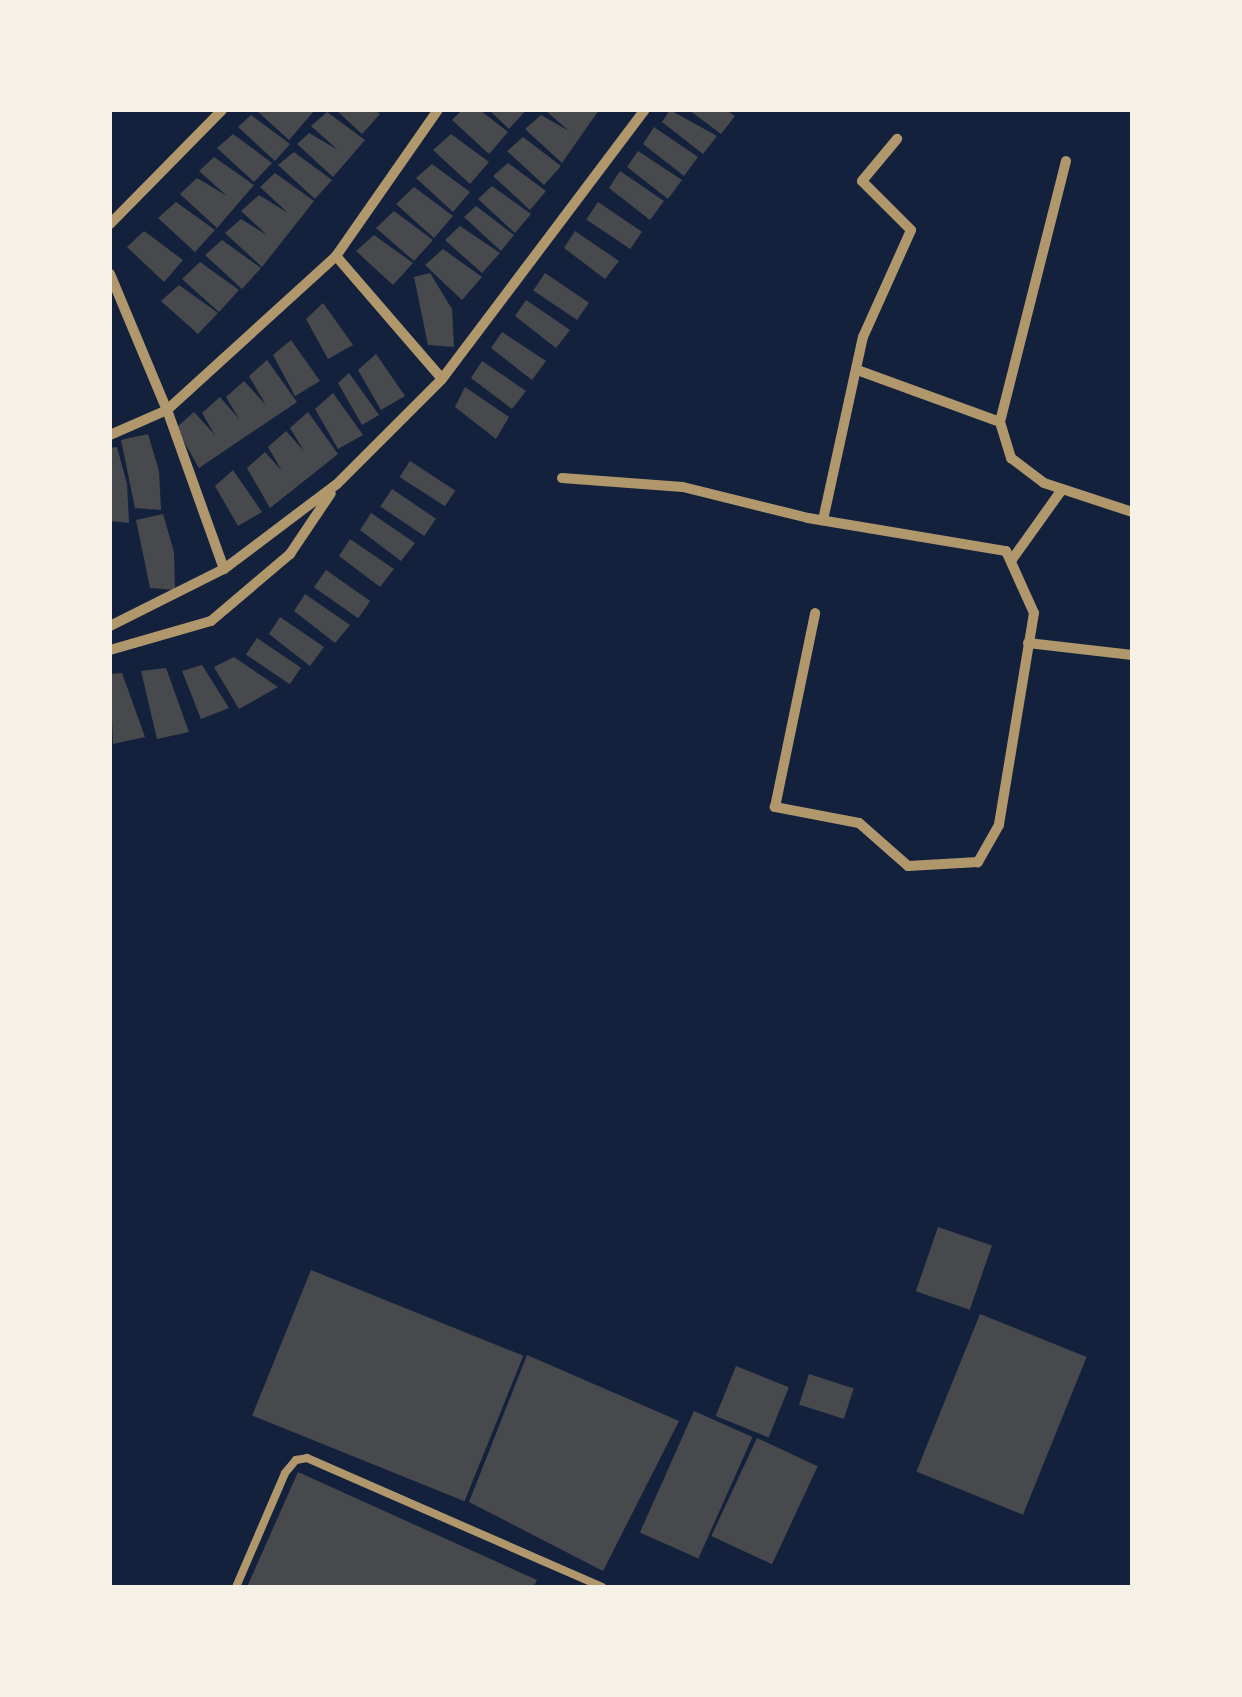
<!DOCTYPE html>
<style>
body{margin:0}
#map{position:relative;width:1242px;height:1697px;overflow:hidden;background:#14213d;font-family:"Fira Sans",sans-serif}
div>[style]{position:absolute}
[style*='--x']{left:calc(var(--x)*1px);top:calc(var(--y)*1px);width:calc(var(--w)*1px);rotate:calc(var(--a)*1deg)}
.building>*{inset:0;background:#48494c;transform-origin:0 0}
.service>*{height:8px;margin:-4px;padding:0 4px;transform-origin:4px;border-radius:4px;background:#b1986c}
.minor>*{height:10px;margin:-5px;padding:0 5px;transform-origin:5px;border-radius:5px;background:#b1986c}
span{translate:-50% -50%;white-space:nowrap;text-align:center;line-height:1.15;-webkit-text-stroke:10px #f6f1e7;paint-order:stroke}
.frame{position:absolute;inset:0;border:112px solid #f6f1e7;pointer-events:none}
</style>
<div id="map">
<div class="building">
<i style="clip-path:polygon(256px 110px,315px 110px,289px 140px)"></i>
<i style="clip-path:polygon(336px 110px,375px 110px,380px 114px,362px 134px)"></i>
<i style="clip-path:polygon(462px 110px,480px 110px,508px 132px,489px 154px,452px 120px)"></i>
<i style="clip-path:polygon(489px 110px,526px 110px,509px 129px)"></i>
<i style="clip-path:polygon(545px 110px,599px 110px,562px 163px,525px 129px,541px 115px,569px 131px)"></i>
<i style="clip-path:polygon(670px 110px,717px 136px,703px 154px,662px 122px)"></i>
<i style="clip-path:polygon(689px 110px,726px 110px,735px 116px,721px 134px)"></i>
<i style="clip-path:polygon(327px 112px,365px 140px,333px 177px,297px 144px,309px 133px,338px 150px,311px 126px)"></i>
<i style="clip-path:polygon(251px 115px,290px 144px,275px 161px,238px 127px)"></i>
<i style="clip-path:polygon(654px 127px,698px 157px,684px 176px,643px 144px)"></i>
<i style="clip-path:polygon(233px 134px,272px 163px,254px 182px,217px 148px)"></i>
<i style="clip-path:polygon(451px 134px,489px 162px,470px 184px,433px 150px)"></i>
<i style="clip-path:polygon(523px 137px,561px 166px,544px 185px,507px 151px)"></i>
<i style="clip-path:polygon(638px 151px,682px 180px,668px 199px,627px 167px)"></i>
<i style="clip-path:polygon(294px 152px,332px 180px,315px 199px,278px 165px)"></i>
<i style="clip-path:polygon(214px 157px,254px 185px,217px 228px,180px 194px,197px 178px,227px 196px,199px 171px)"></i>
<i style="clip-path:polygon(508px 163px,546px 191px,530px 210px,493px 176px)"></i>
<i style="clip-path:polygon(432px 164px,470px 192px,453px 212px,416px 178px)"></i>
<i style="clip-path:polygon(620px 171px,664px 201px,650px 220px,609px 188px)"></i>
<i style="clip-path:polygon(275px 173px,314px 201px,262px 267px,225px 233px,241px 219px,267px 235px,241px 211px,259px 195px,288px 213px,260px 187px)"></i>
<i style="clip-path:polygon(492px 186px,531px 214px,515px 233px,478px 199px)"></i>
<i style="clip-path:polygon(414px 187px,453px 216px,434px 238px,396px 204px)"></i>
<i style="clip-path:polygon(176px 202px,215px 230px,195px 252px,158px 218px)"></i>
<i style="left:598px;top:202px;width:53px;height:21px;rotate:34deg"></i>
<i style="clip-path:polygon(476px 206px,514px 235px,501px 251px,464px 217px)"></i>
<i style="clip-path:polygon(394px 211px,433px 240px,414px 261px,376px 228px)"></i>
<i style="clip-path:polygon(460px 226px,500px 253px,482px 273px,445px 240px)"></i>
<i style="clip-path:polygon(144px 231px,183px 260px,164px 282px,127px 247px)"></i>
<i style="clip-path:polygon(575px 231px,619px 261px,605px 279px,564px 248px)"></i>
<i style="clip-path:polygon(374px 235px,413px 263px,393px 285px,356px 251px)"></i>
<i style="clip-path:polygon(222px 240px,261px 268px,242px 289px,205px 255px)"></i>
<i style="clip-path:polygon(443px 249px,482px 277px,462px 300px,425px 265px)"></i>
<i style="clip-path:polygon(200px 262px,239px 290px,219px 312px,182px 279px)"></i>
<i style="clip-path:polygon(430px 273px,452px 309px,454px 347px,428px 345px,414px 277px)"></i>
<i style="left:545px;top:273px;width:53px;height:21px;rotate:34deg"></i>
<i style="clip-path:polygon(179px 285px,218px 313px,198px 334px,161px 301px)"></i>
<i style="clip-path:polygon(526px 300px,570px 330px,556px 348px,515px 316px)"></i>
<i style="clip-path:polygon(323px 303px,353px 345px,328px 359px,306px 319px)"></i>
<i style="clip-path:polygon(502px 332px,546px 361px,532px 380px,491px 348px)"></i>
<i style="clip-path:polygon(291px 340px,320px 381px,295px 396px,273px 355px)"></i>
<i style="clip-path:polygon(376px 354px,405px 396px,381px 410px,358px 370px)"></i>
<i style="clip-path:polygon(267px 360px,297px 402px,199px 468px,176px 428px,194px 412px,215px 435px,202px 413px,220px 397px,239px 419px,226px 397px,244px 381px,266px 405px,249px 376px)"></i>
<i style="clip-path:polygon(482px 361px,526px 391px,512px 409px,471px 378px)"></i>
<i style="clip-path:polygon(349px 373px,379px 415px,362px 425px,338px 383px)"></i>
<i style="clip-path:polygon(465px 387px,509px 417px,496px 439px,455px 407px)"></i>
<i style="clip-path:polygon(333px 393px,363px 435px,338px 449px,315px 409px)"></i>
<i style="clip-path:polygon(308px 412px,338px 454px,270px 508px,247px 468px,265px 452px,282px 471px,268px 447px,286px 431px,304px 451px,290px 428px)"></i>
<i style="clip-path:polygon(148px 434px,159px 471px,161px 510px,135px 508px,121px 440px)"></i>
<i style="clip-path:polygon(117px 447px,127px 484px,129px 523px,110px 521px,110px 448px)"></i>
<i style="left:410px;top:461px;width:54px;height:19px;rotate:33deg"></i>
<i style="clip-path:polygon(233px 470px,262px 512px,238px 526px,215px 486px)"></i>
<i style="left:392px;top:489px;width:53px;height:21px;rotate:34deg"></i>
<i style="clip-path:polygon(371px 513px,415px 543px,401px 561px,360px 530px)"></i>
<i style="clip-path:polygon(163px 514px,174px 552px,175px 590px,150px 588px,136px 520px)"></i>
<i style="clip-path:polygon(350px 539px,394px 569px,380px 587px,339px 556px)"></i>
<i style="left:326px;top:570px;width:54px;height:21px;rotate:35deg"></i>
<i style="clip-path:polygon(305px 594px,350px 625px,335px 643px,294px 611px)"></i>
<i style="clip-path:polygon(280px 617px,324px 647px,310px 666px,269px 634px)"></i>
<i style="left:257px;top:638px;width:53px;height:20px;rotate:34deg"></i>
<i style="clip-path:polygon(234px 657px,278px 687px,239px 709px,214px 667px)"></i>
<i style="clip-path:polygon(202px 665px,229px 708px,201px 719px,182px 671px)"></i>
<i style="clip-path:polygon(166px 668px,189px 732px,157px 739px,141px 671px)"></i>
<i style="clip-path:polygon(122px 673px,145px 737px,113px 744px,110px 674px)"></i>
<i style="left:938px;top:1227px;width:57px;height:68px;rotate:19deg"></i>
<i style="left:311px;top:1270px;width:229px;height:157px;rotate:22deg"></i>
<i style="left:980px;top:1314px;width:115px;height:170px;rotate:22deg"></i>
<i style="clip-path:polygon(527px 1355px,679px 1421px,603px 1571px,469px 1502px)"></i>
<i style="left:736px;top:1366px;width:57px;height:54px;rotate:22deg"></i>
<i style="left:809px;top:1374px;width:47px;height:32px;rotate:18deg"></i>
<i style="left:694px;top:1411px;width:64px;height:133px;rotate:24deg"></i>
<i style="left:757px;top:1438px;width:67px;height:108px;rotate:25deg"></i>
<i style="clip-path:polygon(298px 1472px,537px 1580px,533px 1587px,247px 1587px)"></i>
</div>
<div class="service">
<i style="--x:236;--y:1587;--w:124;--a:-66.7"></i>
<i style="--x:285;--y:1473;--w:17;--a:-50"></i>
<i style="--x:296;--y:1460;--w:11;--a:-10"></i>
<i style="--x:307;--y:1458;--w:322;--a:23.6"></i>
</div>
<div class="minor">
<i style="--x:1066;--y:161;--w:269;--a:104.2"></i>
<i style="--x:1000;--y:422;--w:38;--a:73"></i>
<i style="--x:1011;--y:458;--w:41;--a:37.1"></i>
<i style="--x:1044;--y:483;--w:93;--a:18.2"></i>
<i style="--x:110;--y:224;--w:160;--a:-45.5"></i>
<i style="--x:336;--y:256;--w:162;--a:49.2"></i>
<i style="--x:110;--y:274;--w:147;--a:67.3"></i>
<i style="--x:167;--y:410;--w:62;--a:156.3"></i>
<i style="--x:860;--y:371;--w:149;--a:20"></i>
<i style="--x:562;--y:478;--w:121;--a:4.3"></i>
<i style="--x:683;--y:487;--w:129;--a:13.9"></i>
<i style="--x:808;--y:518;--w:201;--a:9.5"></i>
<i style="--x:1006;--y:551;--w:68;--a:65.7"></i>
<i style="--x:1034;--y:613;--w:215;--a:99.4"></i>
<i style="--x:999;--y:825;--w:43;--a:119.6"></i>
<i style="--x:978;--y:862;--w:70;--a:176.7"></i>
<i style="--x:908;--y:866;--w:65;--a:-138.7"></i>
<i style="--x:859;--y:823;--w:86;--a:-169.2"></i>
<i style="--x:775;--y:807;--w:198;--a:-78.3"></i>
<i style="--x:823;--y:520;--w:187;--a:-77.7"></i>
<i style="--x:863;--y:337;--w:117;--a:-65.8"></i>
<i style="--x:911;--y:230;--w:69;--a:-135"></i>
<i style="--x:862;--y:181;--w:55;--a:-50.2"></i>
<i style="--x:1011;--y:561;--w:86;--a:-54.5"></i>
<i style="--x:224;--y:569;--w:141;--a:-37"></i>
<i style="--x:337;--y:484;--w:148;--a:-45"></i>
<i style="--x:442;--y:379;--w:337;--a:-53"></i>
<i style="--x:110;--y:626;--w:127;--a:-26.6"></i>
<i style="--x:224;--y:569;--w:169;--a:-109.7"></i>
<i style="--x:167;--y:410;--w:229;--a:-42.3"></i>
<i style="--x:336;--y:256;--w:178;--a:-55.1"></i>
<i style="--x:1028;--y:643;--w:105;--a:6.6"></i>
<i style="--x:110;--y:650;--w:105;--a:-16"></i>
<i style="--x:211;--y:621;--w:104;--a:-40.3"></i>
<i style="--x:290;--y:554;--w:73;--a:-56.1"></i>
</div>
<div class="frame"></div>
</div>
